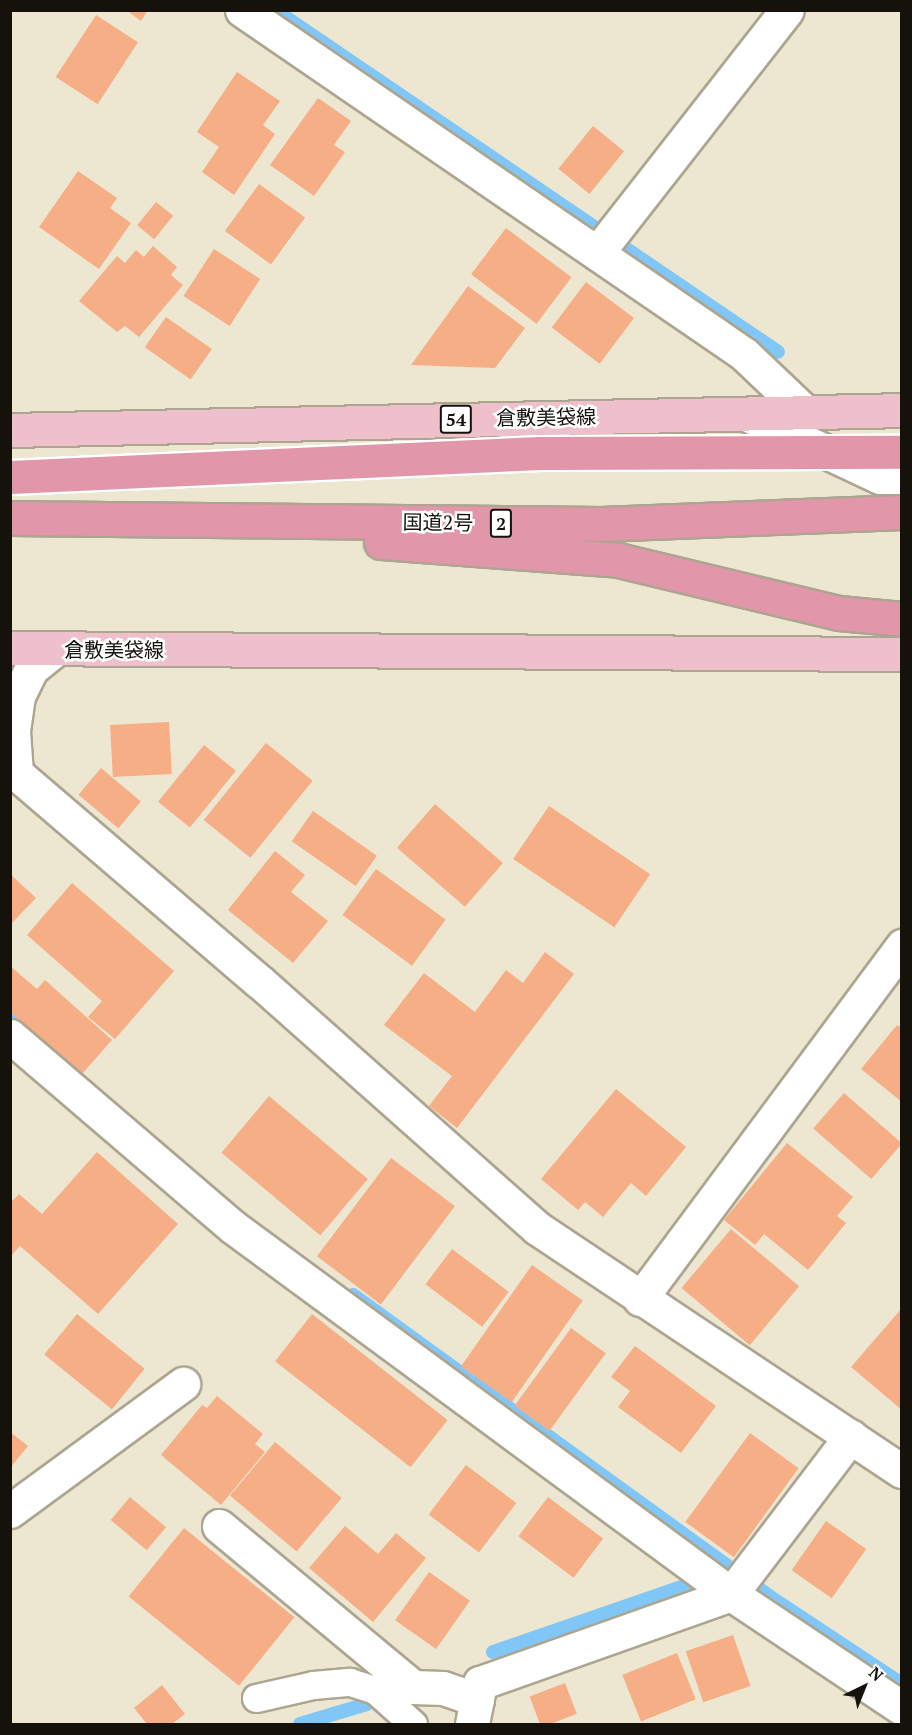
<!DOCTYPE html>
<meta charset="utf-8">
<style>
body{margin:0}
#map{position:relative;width:912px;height:1735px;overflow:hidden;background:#ede6d1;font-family:"PT Serif","Noto Sans JP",serif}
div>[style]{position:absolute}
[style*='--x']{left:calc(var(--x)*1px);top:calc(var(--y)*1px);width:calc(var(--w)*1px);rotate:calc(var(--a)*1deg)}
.stream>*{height:14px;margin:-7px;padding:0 7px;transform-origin:7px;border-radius:7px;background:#80c7f8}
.building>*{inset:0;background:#f6ae87;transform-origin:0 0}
.roads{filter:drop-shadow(2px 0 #aca591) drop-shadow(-2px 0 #aca591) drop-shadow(0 2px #aca591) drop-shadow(0 -2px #aca591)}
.lane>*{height:27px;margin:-13.5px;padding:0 13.5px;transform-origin:13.5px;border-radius:13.5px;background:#fff}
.street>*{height:33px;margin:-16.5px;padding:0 16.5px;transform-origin:16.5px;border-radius:16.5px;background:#fff}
.primary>*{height:33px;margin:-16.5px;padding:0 16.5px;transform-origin:16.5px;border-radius:16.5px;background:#edc0cc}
.highway>*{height:33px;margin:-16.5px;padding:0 16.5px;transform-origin:16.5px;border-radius:16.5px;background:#e196aa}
.bridges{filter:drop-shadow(2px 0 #fff) drop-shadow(-2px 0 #fff) drop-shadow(0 2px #fff) drop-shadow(0 -2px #fff)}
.highway-bridge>*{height:33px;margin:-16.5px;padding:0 16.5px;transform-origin:16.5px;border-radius:16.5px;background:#e196aa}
span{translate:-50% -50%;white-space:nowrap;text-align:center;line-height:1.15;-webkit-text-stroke:5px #fff;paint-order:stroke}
.shield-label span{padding:2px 4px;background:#fff;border:2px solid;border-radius:4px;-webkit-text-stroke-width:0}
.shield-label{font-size:18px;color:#14120a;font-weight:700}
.street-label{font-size:20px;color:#14120a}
.frame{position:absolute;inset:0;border:12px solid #14120a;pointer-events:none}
.north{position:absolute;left:834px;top:1657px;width:60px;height:60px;-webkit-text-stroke:4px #fff;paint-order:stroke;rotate:43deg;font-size:16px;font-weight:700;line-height:24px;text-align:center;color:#14120a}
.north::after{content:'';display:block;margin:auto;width:21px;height:27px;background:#14120a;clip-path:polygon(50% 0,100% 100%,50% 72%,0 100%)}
</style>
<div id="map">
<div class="stream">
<i style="--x:275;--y:10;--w:608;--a:34.21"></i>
<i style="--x:10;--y:1017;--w:23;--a:40"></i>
<i style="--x:353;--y:1295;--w:513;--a:35.89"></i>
<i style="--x:769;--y:1596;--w:159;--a:33.5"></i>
<i style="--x:493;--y:1652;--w:209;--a:-19"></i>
<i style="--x:300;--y:1724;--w:70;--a:-16.6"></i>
</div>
<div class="building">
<i style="clip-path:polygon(126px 10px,148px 10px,141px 21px)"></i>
<i style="left:96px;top:15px;width:50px;height:74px;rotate:33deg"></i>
<i style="clip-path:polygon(237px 72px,280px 101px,263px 125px,275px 134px,234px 195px,202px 172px,219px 147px,197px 132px)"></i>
<i style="clip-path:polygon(318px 98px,351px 121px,334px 145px,345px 152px,314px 196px,270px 165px)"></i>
<i style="left:593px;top:126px;width:40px;height:55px;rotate:39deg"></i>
<i style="clip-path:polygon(78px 171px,117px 198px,110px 208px,131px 223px,99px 269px,39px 227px)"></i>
<i style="left:259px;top:184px;width:57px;height:58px;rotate:36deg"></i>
<i style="left:156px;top:202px;width:22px;height:30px;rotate:39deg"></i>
<i style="left:506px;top:228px;width:82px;height:58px;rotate:37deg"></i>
<i style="clip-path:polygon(153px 246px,177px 267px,171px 275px,183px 285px,139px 337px,125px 326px,117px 332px,79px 301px,117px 256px,125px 263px,136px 250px,144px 257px)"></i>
<i style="left:214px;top:249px;width:55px;height:56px;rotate:33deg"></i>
<i style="left:586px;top:282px;width:60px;height:57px;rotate:37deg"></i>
<i style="clip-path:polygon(468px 286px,525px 328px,495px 368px,411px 365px)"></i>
<i style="left:166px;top:317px;width:56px;height:37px;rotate:35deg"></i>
<i style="left:169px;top:722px;width:52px;height:59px;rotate:87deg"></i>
<i style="left:266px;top:743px;width:60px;height:99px;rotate:39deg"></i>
<i style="left:204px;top:745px;width:41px;height:73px;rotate:39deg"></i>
<i style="left:101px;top:768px;width:52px;height:35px;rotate:40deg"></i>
<i style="left:435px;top:804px;width:90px;height:58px;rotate:41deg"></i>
<i style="left:549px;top:806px;width:122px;height:64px;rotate:34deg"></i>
<i style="left:313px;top:811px;width:78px;height:37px;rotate:35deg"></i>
<i style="clip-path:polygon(275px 851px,305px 875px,291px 892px,328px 921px,293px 963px,228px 910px)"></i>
<i style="left:376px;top:869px;width:86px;height:57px;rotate:36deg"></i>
<i style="clip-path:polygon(10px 874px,36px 898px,10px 925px)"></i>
<i style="clip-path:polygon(72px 883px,174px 971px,115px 1039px,88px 1017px,102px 1001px,27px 935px)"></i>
<i style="clip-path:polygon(545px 952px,574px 974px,457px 1128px,429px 1106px,452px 1076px,384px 1025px,424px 973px,475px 1012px,506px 970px,523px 983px)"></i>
<i style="clip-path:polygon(10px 966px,37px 989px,45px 980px,112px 1040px,82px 1074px,10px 1012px)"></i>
<i style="clip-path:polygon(897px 1025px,902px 1028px,902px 1102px,861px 1069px)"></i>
<i style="clip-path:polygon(616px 1089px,686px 1147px,646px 1196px,631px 1183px,603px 1217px,585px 1202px,578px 1210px,541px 1179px)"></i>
<i style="left:844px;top:1093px;width:77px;height:47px;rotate:41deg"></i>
<i style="left:269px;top:1096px;width:129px;height:74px;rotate:40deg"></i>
<i style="clip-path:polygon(787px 1143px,853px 1197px,837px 1216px,846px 1223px,808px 1270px,764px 1234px,755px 1245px,724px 1220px)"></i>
<i style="clip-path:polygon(97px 1152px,178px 1224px,98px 1314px,20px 1246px,10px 1257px,10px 1203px,19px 1194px,42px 1214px)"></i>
<i style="left:391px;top:1158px;width:80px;height:123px;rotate:37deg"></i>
<i style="left:731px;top:1229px;width:89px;height:77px;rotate:40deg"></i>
<i style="left:452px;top:1249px;width:71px;height:44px;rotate:37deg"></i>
<i style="left:532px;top:1265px;width:62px;height:124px;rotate:35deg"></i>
<i style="clip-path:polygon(902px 1308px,902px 1410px,851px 1367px)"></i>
<i style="left:77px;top:1314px;width:87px;height:52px;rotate:39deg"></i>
<i style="left:312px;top:1314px;width:172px;height:60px;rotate:38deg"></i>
<i style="left:571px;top:1328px;width:43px;height:96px;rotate:36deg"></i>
<i style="clip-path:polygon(635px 1346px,716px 1406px,681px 1453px,618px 1407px,630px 1391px,611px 1377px)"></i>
<i style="clip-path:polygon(217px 1396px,263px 1434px,255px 1444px,265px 1452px,221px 1505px,161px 1455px,202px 1405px,207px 1408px)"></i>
<i style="clip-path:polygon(10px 1432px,28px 1446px,10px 1468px)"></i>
<i style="left:750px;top:1433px;width:60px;height:110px;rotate:36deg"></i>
<i style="left:275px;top:1442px;width:87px;height:70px;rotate:40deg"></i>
<i style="left:466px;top:1465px;width:63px;height:62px;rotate:37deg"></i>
<i style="left:130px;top:1497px;width:47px;height:30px;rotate:40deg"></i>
<i style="left:548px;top:1497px;width:69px;height:49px;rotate:37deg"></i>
<i style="left:826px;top:1521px;width:49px;height:60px;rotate:35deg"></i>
<i style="clip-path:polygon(345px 1526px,378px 1554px,396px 1533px,426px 1558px,373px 1622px,309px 1568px)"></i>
<i style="left:184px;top:1528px;width:142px;height:88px;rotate:39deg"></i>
<i style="left:429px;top:1572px;width:50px;height:59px;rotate:35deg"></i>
<i style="left:733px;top:1635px;width:54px;height:50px;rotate:71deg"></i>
<i style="left:677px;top:1653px;width:50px;height:59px;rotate:68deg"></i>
<i style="left:565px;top:1683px;width:33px;height:38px;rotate:69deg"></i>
<i style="clip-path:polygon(162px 1685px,185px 1714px,172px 1724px,147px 1724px,134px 1708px)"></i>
</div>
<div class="roads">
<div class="lane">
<i style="--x:256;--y:1698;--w:58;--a:-12.8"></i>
<i style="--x:313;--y:1685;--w:37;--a:-5"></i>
<i style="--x:350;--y:1682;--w:26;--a:18"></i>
<i style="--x:375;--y:1690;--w:51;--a:41.8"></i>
</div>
<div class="street">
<i style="--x:242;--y:10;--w:609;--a:34.42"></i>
<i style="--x:744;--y:354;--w:86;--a:43.6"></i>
<i style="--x:597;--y:253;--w:308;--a:-52"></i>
<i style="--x:746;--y:414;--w:148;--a:25.2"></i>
<i style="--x:880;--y:477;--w:22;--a:0"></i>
<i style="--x:10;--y:768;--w:329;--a:40.6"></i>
<i style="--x:260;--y:982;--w:370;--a:41.6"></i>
<i style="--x:537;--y:1228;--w:438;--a:33.7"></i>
<i style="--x:16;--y:773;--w:42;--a:-94.1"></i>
<i style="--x:13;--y:731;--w:35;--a:-82"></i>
<i style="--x:18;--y:696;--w:30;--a:-64"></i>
<i style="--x:31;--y:669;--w:32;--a:-39"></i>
<i style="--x:10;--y:1036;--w:294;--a:40.6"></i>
<i style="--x:233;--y:1227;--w:619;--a:36.39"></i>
<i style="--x:731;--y:1594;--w:206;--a:33.7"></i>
<i style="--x:640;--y:1299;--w:440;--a:-53.4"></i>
<i style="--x:10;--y:1511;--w:215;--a:-36.3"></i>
<i style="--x:219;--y:1526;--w:252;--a:39.7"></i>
<i style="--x:413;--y:1687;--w:30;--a:2"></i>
<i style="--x:443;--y:1688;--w:36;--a:19"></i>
<i style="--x:472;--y:1724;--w:42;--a:-79"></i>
<i style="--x:480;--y:1683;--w:266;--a:-19.5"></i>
<i style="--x:731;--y:1594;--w:198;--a:-52.8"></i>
</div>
<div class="primary">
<i style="--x:10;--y:430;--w:892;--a:-1.28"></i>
<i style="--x:10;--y:648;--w:892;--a:0.39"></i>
</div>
<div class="highway">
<i style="--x:10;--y:518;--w:591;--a:0.58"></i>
<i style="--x:601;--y:524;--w:301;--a:-2.3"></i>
<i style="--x:381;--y:542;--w:238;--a:4.3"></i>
<i style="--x:618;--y:560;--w:227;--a:13.5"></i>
<i style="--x:839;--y:613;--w:63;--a:5.4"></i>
</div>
</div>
<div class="bridges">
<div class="highway-bridge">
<i style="--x:10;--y:477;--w:530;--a:-2.6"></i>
<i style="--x:539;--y:453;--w:363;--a:-0.2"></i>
</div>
</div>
<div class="shield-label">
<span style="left:456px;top:419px">54</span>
<span style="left:501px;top:523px">2</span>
</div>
<div class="street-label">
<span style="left:546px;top:417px;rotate:-1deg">倉敷美袋線</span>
<span style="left:438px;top:522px;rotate:1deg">国道2号</span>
<span style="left:114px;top:649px">倉敷美袋線</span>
</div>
<div class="frame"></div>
<div class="north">N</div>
</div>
